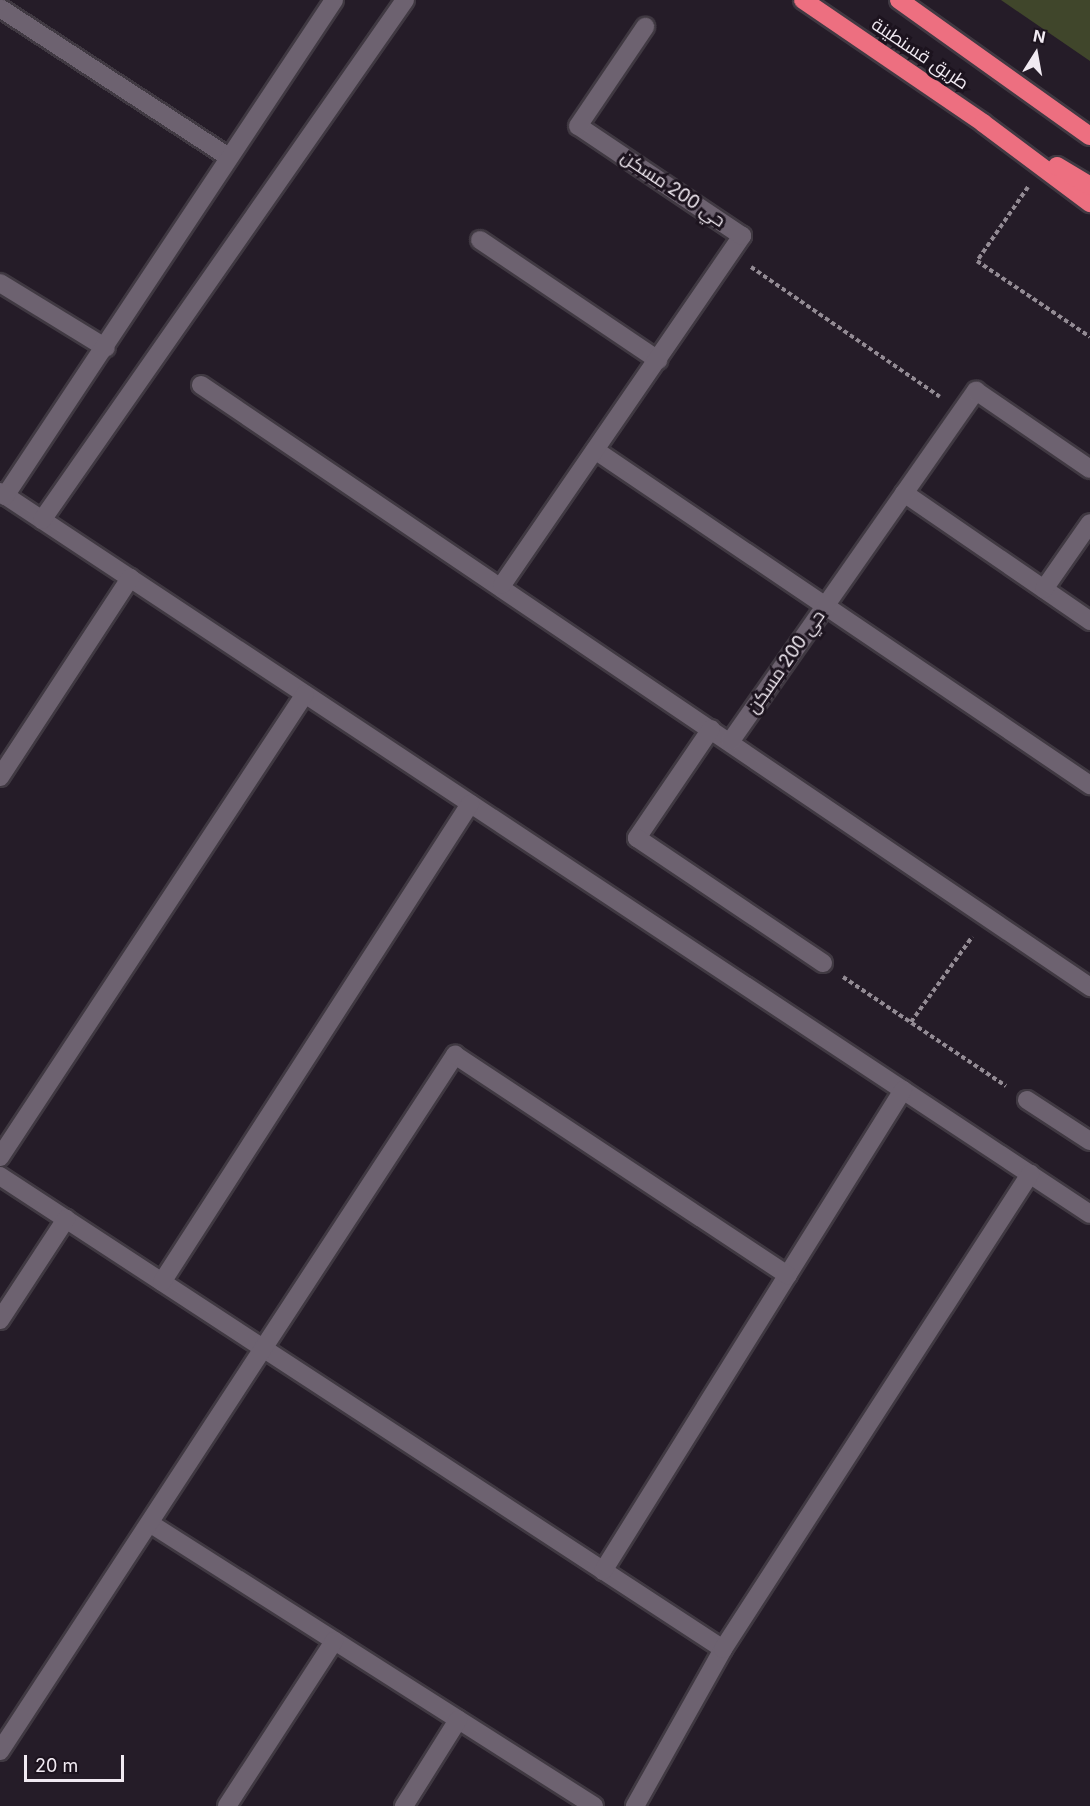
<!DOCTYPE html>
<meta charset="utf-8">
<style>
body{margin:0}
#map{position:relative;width:1090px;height:1806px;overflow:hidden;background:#251c28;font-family:Inter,Cairo,sans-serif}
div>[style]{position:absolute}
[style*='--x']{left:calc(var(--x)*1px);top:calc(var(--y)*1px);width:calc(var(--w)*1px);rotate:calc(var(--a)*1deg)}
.green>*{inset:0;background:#40462b}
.path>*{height:4px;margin-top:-2px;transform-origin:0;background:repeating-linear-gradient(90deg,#938b94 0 4.5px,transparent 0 7.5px)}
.roads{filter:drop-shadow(2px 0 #403942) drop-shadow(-2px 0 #403942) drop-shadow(0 2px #403942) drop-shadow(0 -2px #403942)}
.street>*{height:18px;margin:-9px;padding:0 9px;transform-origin:9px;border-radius:9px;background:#6d6270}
.highway>*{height:18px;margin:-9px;padding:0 9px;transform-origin:9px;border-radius:9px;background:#ed6f80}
span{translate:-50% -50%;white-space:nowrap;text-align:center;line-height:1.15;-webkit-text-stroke:6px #1c131e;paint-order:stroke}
.street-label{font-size:18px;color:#f1eaf2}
.north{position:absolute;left:1006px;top:24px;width:60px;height:60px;-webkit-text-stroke:4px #1c131e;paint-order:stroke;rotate:11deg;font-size:16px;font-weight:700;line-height:24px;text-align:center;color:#f1eaf2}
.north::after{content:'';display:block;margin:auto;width:21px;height:27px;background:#f1eaf2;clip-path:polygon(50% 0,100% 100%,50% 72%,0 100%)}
.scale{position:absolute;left:24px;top:1755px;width:100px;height:27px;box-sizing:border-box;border:3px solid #f1eaf2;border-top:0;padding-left:8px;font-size:18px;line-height:21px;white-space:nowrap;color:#f1eaf2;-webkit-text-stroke:4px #1c131e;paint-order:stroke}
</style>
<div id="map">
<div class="green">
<i style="clip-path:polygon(1001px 0,1090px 0,1090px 61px)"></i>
</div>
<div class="path">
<i style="--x:1028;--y:187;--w:90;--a:124.6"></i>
<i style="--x:977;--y:261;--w:136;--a:33.9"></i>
<i style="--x:751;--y:267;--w:229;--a:34.5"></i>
<i style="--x:843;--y:977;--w:196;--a:33.8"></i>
<i style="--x:911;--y:1022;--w:105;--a:-54.3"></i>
</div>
<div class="roads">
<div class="street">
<i style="--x:0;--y:8;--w:271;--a:33.1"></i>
<i style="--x:480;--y:240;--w:215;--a:34"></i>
<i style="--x:0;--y:283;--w:124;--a:31.5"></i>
<i style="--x:201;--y:385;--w:1074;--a:34.1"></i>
<i style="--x:595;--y:450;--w:598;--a:34.09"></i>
<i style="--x:0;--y:492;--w:1307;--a:33.52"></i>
<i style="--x:904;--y:493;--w:226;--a:34.5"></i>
<i style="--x:5;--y:496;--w:595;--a:-56.44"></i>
<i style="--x:42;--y:520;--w:634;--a:-55.08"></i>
<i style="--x:502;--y:585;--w:424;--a:-55.5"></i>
<i style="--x:742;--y:236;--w:197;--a:-146.1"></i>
<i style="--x:578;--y:126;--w:120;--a:-55.9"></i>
<i style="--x:1044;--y:589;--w:80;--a:-55.1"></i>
<i style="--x:711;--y:729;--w:132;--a:124.2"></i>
<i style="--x:637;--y:838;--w:224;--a:33.9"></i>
<i style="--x:730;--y:742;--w:429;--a:-55"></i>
<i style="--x:976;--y:391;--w:138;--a:34.4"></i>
<i style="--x:0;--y:777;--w:238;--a:-56.8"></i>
<i style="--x:1027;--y:1100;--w:75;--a:33.1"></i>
<i style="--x:0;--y:1157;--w:554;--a:-56.63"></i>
<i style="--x:0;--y:1176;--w:864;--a:33.19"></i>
<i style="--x:162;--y:1282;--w:569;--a:-57.2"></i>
<i style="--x:0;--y:1320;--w:121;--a:-56.8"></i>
<i style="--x:151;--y:1524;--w:525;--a:32.48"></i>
<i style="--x:603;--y:1571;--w:567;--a:-58.05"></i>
<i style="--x:0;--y:1751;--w:832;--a:-56.83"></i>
<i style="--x:455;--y:1055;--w:399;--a:33.5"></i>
<i style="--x:227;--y:1806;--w:197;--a:-57"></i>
<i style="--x:404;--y:1806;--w:102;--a:-57.9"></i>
<i style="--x:635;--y:1806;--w:180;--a:-60.7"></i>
<i style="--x:723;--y:1649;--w:566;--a:-57.12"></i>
</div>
<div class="highway">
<i style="--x:803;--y:0;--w:218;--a:34.3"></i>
<i style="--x:983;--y:123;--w:134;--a:36.8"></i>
<i style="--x:899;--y:0;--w:234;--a:35.5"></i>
<i style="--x:1057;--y:166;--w:39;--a:31"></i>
</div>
</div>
<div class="street-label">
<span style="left:920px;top:54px;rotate:34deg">طريق قسنطينة</span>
<span style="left:673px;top:189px;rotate:34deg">حي 200 مسكن</span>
<span style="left:786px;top:662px;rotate:-55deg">حي 200 مسكن</span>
</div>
<div class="north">N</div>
<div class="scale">20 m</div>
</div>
